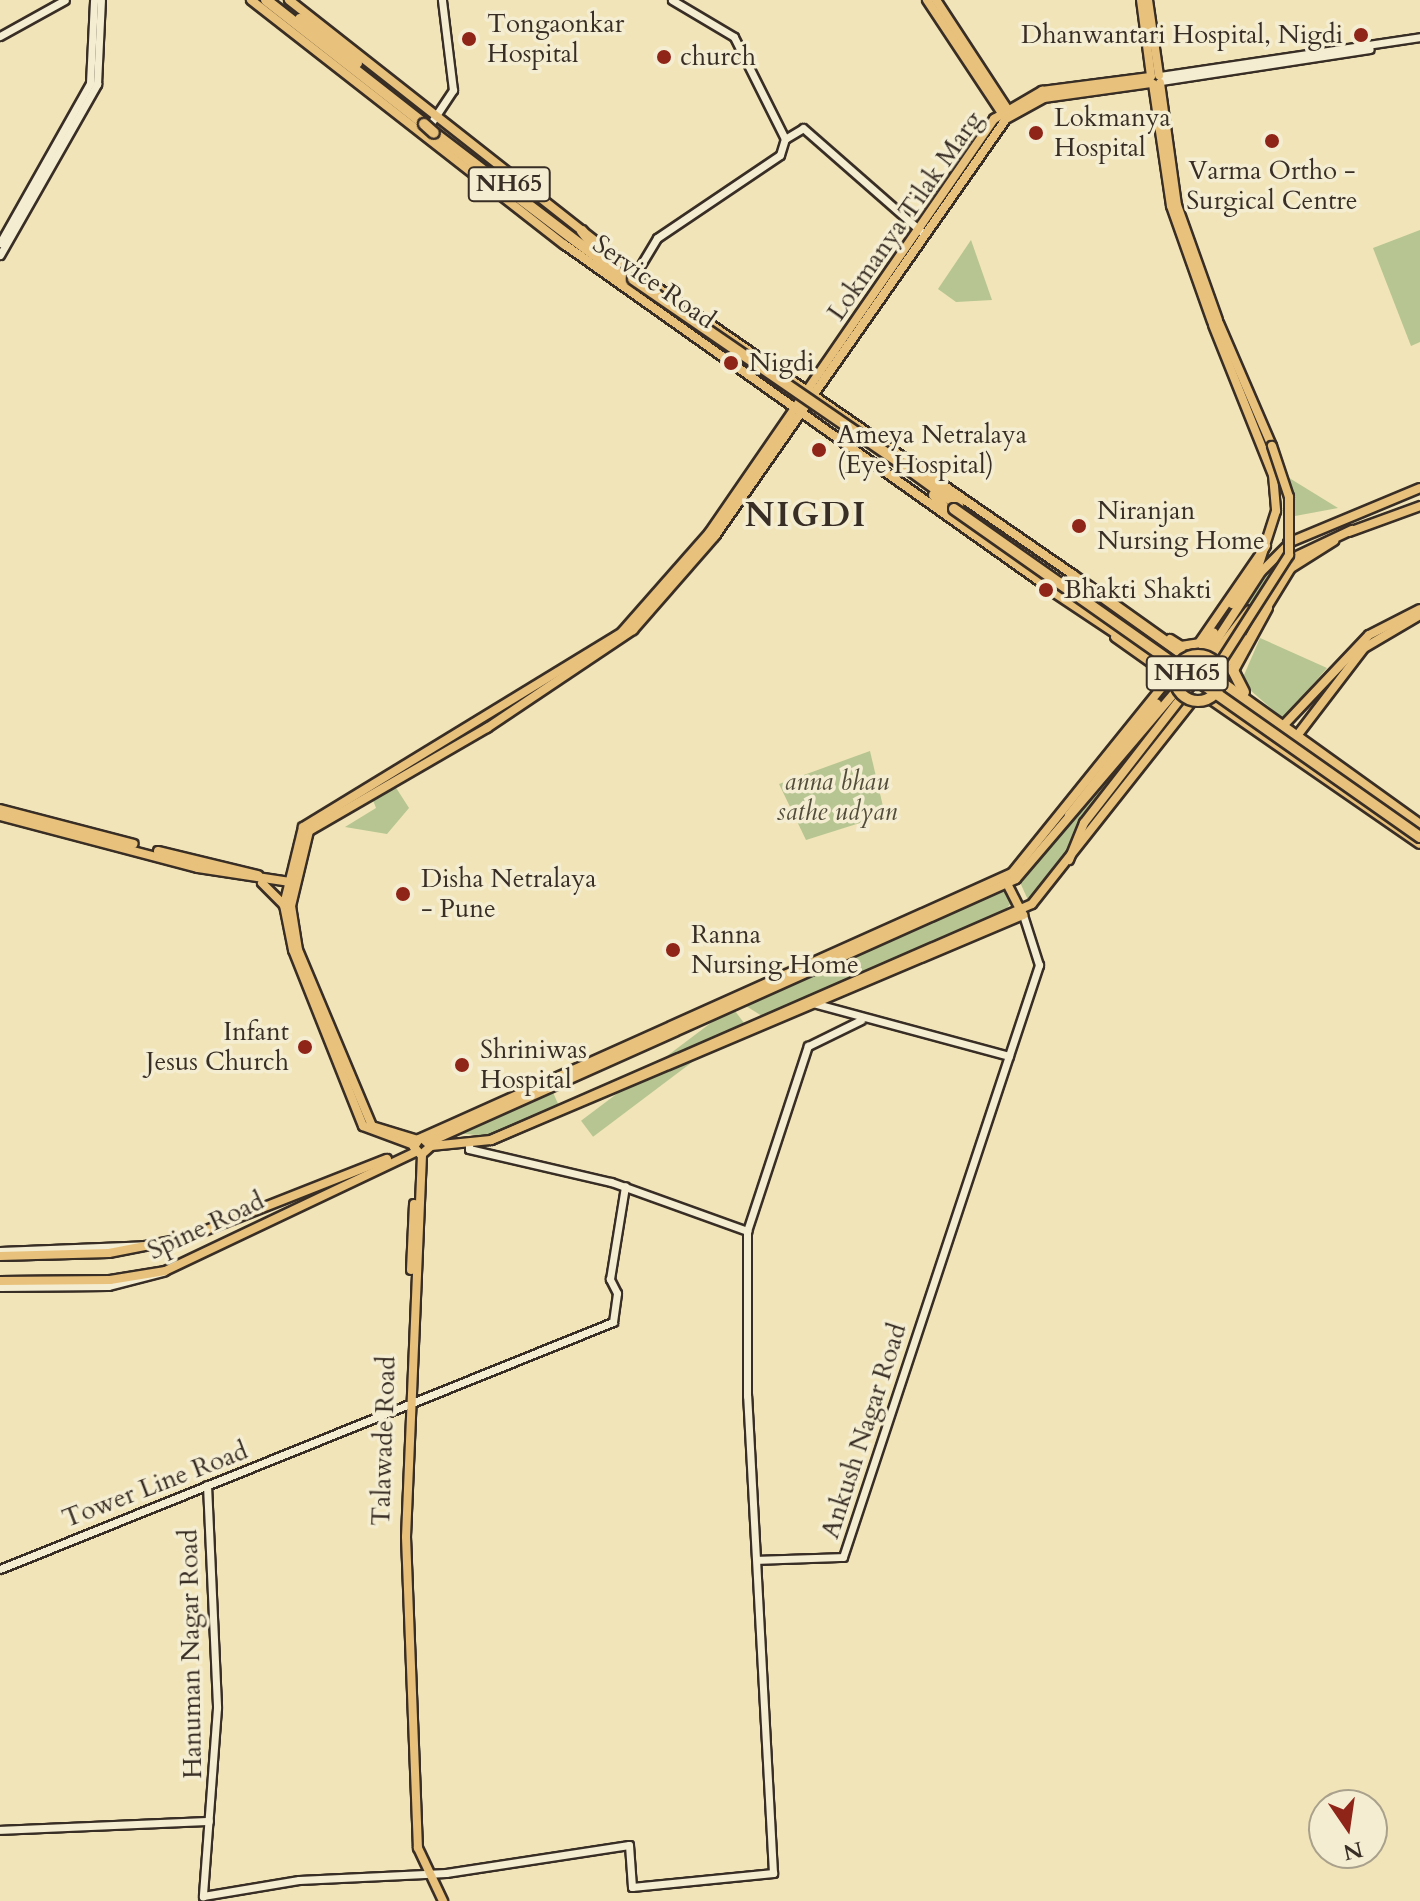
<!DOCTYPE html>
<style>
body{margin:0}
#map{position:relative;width:1420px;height:1901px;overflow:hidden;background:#f0e4b8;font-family:Cardo,serif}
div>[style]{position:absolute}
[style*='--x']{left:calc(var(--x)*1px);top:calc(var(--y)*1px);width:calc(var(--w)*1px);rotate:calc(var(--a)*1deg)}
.green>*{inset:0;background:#b6c591;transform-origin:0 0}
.roads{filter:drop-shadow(2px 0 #392e25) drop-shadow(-2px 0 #392e25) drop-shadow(0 2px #392e25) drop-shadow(0 -2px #392e25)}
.secondary>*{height:7px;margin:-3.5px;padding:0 3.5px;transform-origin:3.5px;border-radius:3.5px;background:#f5edd1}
.primary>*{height:8px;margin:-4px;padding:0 4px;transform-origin:4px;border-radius:4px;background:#e8c27c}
.highway>*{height:10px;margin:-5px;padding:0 5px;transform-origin:5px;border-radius:5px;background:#e8c27c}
.bridges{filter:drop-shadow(2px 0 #392e25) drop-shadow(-2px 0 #392e25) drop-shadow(0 2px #392e25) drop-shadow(0 -2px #392e25)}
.primary-bridge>*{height:8px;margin:-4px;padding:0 4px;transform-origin:4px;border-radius:4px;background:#e8c27c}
.highway-bridge>*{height:10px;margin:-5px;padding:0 5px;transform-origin:5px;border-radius:5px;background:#e8c27c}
.highway-bridge>.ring{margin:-5px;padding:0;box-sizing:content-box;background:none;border:10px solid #e8c27c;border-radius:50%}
.dots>*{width:22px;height:22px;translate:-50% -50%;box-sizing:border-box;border:4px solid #f5edd1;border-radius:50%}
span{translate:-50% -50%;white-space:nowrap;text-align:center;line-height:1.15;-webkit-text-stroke:7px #f5edd1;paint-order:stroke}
.shield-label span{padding:2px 6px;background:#f5edd1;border:2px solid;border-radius:6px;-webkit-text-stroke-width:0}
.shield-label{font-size:24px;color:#392e25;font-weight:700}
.poi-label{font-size:26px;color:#392e25}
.left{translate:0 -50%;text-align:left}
.right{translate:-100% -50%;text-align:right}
.street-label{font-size:26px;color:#392e25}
.park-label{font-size:26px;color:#524c3b;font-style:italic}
.district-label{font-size:34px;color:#392e25;font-weight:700;letter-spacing:2px}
.north{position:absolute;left:1308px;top:1789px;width:80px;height:80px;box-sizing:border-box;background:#f5edd1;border:2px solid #aaa18c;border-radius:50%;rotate:167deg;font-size:22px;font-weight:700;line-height:32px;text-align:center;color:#392e25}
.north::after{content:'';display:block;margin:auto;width:28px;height:36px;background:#8f2418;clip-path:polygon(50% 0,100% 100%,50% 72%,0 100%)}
</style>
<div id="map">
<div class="green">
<i style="clip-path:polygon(1420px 230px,1420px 342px,1411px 346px,1373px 248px)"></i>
<i style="clip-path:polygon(971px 240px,992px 300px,956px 302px,938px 289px)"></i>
<i style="clip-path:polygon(1286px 476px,1338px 508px,1295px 516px)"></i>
<i style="clip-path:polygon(1283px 553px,1245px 615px,1028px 900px,1019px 880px,1191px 682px)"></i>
<i style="clip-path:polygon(1260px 638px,1327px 668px,1283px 719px,1241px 682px)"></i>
<i style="clip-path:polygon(870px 751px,885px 815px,806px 840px,779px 784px)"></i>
<i style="clip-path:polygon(393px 783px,409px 808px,387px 834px,345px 827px,376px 808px,371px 795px)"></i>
<i style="clip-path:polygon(1003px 888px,1011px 903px,1003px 913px,762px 1016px,746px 1006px)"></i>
<i style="left:732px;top:1007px;width:20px;height:189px;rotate:53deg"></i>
<i style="clip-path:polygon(551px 1088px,559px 1106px,490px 1136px,453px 1133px)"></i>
</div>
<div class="roads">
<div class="secondary">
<i style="--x:672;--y:0;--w:72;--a:30.8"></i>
<i style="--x:734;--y:37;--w:114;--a:63.4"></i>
<i style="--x:0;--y:36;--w:74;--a:-29"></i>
<i style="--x:1160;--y:76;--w:263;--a:-8.5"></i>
<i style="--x:1161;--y:81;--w:211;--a:-8.7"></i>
<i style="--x:427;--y:129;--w:47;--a:-56.3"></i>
<i style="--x:453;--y:90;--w:91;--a:-97"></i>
<i style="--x:785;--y:139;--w:21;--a:-31"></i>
<i style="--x:803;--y:128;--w:158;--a:41.2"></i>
<i style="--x:0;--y:243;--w:184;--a:-60.6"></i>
<i style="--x:90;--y:83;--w:83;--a:-87.2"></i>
<i style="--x:0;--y:255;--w:197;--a:-60.4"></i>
<i style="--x:97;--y:84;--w:84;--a:-87.3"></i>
<i style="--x:636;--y:273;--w:41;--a:-59"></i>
<i style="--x:657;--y:238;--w:148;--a:-34"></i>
<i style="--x:780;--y:155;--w:17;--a:-73"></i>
<i style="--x:813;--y:1003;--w:203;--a:15.1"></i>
<i style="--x:469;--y:1143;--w:6;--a:90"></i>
<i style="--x:469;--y:1149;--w:146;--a:13.1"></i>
<i style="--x:611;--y:1182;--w:145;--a:19.8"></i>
<i style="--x:0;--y:1251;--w:151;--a:-2.3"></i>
<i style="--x:0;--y:1287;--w:108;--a:-0.5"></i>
<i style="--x:108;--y:1286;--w:57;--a:-14.3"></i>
<i style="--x:207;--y:1485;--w:223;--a:87.4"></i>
<i style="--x:217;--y:1708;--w:189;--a:94.3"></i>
<i style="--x:203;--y:1896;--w:97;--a:-9.5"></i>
<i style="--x:299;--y:1880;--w:147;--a:-2.7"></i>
<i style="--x:446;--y:1873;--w:185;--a:-8.7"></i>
<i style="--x:629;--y:1845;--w:42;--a:85.9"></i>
<i style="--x:632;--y:1887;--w:142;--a:-5.7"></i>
<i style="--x:773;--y:1873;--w:478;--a:-93.1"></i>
<i style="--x:747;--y:1396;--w:165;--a:-90"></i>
<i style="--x:747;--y:1231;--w:195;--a:-71.8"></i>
<i style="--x:808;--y:1046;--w:59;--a:-26.1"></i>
<i style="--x:757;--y:1560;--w:86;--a:-2"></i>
<i style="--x:843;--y:1557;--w:624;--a:-71.68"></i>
<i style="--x:1039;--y:965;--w:52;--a:-107.7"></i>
<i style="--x:0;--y:1569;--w:661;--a:-21.95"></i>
<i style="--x:613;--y:1322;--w:29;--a:-82"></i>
<i style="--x:617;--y:1293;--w:16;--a:-117"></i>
<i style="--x:610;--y:1279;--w:94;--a:-80.8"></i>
<i style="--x:0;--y:1830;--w:209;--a:-2.5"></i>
</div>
<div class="primary">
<i style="--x:251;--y:0;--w:398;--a:38"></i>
<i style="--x:565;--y:245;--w:605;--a:35.32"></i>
<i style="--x:289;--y:0;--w:442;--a:38.2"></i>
<i style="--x:636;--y:273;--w:533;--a:34.61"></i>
<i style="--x:927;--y:0;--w:138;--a:56.5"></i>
<i style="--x:936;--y:0;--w:135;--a:56.8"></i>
<i style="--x:1141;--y:0;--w:77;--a:82.5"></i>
<i style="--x:1148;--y:0;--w:76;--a:81.7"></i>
<i style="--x:1160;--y:83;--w:123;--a:82.1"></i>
<i style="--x:1177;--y:205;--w:122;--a:70.4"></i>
<i style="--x:1153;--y:84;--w:123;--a:81.6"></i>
<i style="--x:1171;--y:206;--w:123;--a:70.5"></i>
<i style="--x:1219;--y:323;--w:134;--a:66.7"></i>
<i style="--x:1213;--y:325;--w:162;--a:68.2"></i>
<i style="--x:1273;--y:475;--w:36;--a:85"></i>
<i style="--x:1276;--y:511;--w:59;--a:107.8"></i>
<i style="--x:1349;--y:532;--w:76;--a:-20.1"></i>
<i style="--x:1288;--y:543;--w:143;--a:-22.6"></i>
<i style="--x:1286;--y:561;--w:73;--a:-25.2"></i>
<i style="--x:1232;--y:604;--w:42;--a:-55.6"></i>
<i style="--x:1264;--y:612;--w:52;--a:-58.5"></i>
<i style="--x:1291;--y:568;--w:51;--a:-32.1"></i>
<i style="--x:1170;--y:639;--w:13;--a:32"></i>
<i style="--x:1181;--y:646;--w:18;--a:-9"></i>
<i style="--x:1199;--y:643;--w:118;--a:-55.4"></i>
<i style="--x:1199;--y:655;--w:27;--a:-57"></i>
<i style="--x:1220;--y:672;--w:41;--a:-52.9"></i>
<i style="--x:1280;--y:729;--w:129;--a:-46.6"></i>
<i style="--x:1369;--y:635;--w:57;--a:-27"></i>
<i style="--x:1293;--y:741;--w:117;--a:-52.6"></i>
<i style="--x:1364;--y:648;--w:65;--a:-30.5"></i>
<i style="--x:0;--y:809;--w:138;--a:14.6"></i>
<i style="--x:1069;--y:815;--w:142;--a:-51.8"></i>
<i style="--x:0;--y:816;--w:205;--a:14.7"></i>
<i style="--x:198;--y:868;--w:93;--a:8.7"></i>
<i style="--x:158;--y:851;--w:103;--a:13.5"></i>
<i style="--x:1069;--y:860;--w:40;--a:-68"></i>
<i style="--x:1084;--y:823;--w:269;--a:-52.2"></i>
<i style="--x:262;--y:883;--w:31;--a:45"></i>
<i style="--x:422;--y:1138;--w:12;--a:42"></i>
<i style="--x:431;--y:1146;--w:13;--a:138"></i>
<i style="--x:421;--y:1155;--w:11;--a:-131"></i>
<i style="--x:414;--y:1147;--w:9;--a:-58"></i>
<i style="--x:419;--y:1139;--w:650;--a:-24.16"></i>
<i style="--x:1012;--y:873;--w:245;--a:-51.1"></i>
<i style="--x:1166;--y:682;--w:14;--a:-115"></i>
<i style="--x:1160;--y:669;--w:55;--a:-144.6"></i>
<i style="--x:418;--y:1140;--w:48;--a:-163.1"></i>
<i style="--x:372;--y:1126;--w:191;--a:-112.8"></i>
<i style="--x:298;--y:950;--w:45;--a:-99"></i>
<i style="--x:291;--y:906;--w:77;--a:-76.5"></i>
<i style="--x:309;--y:831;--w:206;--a:-30.1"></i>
<i style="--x:487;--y:728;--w:176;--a:-33.9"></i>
<i style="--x:633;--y:630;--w:125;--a:-48.9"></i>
<i style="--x:715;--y:536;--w:508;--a:-55.09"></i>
<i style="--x:1006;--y:119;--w:43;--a:-28.9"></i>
<i style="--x:1044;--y:98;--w:108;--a:-8"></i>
<i style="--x:491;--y:1140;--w:578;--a:-22.93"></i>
<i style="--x:1023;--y:915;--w:37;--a:-117"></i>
<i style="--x:429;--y:1142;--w:643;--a:-24.13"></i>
<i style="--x:1016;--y:879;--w:298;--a:-49.6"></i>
<i style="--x:1209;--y:652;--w:95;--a:-57"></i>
<i style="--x:1261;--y:572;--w:41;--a:-45"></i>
<i style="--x:414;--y:1145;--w:54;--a:-159.6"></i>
<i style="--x:363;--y:1126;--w:189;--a:-111.7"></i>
<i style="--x:293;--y:950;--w:46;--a:-101.3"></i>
<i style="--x:284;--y:905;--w:80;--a:-76.3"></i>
<i style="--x:303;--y:827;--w:374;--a:-31.4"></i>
<i style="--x:622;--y:632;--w:132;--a:-48.7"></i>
<i style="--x:709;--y:533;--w:503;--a:-55.46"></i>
<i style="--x:994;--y:119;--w:56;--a:-30.3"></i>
<i style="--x:1042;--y:91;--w:109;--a:-7.4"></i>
<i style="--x:431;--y:1146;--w:60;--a:-5.7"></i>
<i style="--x:491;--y:1140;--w:590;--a:-23.57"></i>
<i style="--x:1032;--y:904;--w:260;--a:-51.7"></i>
<i style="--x:422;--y:1155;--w:382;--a:92.4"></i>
<i style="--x:406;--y:1537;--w:311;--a:87.8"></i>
<i style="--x:418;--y:1848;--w:59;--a:64.7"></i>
<i style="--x:0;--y:1256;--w:109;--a:-1.6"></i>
<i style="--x:109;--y:1253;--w:78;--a:-11"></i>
<i style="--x:186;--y:1238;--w:216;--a:-21.5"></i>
<i style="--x:411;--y:1270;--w:66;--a:-87.4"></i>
<i style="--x:0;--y:1281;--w:110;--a:-0.5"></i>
<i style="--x:110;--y:1280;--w:56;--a:-9.3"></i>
<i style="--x:165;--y:1271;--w:278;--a:-25.4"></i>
</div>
<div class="highway">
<i style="--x:266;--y:0;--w:201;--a:38.1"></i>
<i style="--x:300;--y:19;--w:72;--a:37.7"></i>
<i style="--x:434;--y:133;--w:249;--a:37.3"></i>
<i style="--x:582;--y:231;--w:33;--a:52"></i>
<i style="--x:624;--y:272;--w:14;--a:12"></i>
<i style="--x:896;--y:460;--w:77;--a:36"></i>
<i style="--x:934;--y:495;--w:24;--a:52"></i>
<i style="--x:1072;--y:575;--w:141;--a:35.5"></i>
<i style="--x:1055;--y:592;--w:144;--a:33.7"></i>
<i style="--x:1221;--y:682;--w:245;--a:35.7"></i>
<i style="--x:1244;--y:692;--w:25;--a:-117"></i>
<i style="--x:1233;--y:670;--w:71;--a:-61.3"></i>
<i style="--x:1210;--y:698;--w:255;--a:34.6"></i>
</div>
</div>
<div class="bridges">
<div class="primary-bridge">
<i style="--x:1218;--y:666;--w:132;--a:-57.4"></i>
<i style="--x:1289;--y:555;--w:58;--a:-90"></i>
<i style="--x:1289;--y:497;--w:54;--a:-108.4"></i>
</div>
<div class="highway-bridge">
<i style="--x:424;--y:124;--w:13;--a:42"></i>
<i style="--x:633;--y:279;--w:319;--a:34.5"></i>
<i style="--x:954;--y:509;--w:570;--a:35.14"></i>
<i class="ring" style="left:1175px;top:655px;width:36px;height:36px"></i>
</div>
</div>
<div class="dots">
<i style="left:1361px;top:35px;background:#8f2418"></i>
<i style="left:469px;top:39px;background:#8f2418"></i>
<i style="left:664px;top:57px;background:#8f2418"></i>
<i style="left:1036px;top:133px;background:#8f2418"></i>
<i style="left:1272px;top:141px;background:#8f2418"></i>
<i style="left:731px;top:363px;background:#8f2418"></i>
<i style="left:819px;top:450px;background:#8f2418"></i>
<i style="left:1079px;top:526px;background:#8f2418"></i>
<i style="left:1046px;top:590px;background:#8f2418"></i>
<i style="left:403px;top:894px;background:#8f2418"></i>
<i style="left:673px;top:950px;background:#8f2418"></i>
<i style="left:305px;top:1047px;background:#8f2418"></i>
<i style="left:462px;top:1065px;background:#8f2418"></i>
</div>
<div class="shield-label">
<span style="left:509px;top:184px">NH65</span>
<span style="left:1187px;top:673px">NH65</span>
</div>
<div class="poi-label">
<span class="left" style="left:487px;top:39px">Tongaonkar<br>Hospital</span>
<span class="right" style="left:1343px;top:35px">Dhanwantari Hospital, Nigdi</span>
<span class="left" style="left:680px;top:57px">church</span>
<span class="left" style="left:1054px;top:133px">Lokmanya<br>Hospital</span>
<span style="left:1272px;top:186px">Varma Ortho -<br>Surgical Centre</span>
<span class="left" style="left:749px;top:363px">Nigdi</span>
<span class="left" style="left:837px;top:450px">Ameya Netralaya<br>(Eye Hospital)</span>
<span class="left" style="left:1097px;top:526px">Niranjan<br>Nursing Home</span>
<span class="left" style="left:1064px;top:590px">Bhakti Shakti</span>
<span class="left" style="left:421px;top:894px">Disha Netralaya<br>- Pune</span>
<span class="left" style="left:691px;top:950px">Ranna<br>Nursing Home</span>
<span class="right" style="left:289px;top:1047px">Infant<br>Jesus Church</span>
<span class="left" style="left:480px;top:1065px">Shriniwas<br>Hospital</span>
</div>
<div class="street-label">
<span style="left:905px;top:216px;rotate:-55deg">Lokmanya Tilak Marg</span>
<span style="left:654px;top:282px;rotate:35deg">Service Road</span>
<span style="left:206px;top:1226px;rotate:-25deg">Spine Road</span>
<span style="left:864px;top:1431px;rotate:-72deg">Ankush Nagar Road</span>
<span style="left:384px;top:1441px;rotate:-88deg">Talawade Road</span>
<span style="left:155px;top:1485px;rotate:-21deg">Tower Line Road</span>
<span style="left:191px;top:1654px;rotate:-91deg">Hanuman Nagar Road</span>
</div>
<div class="park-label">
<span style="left:837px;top:797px">anna bhau<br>sathe udyan</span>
</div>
<div class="district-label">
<span style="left:806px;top:516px">NIGDI</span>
</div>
<div class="north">N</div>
</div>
